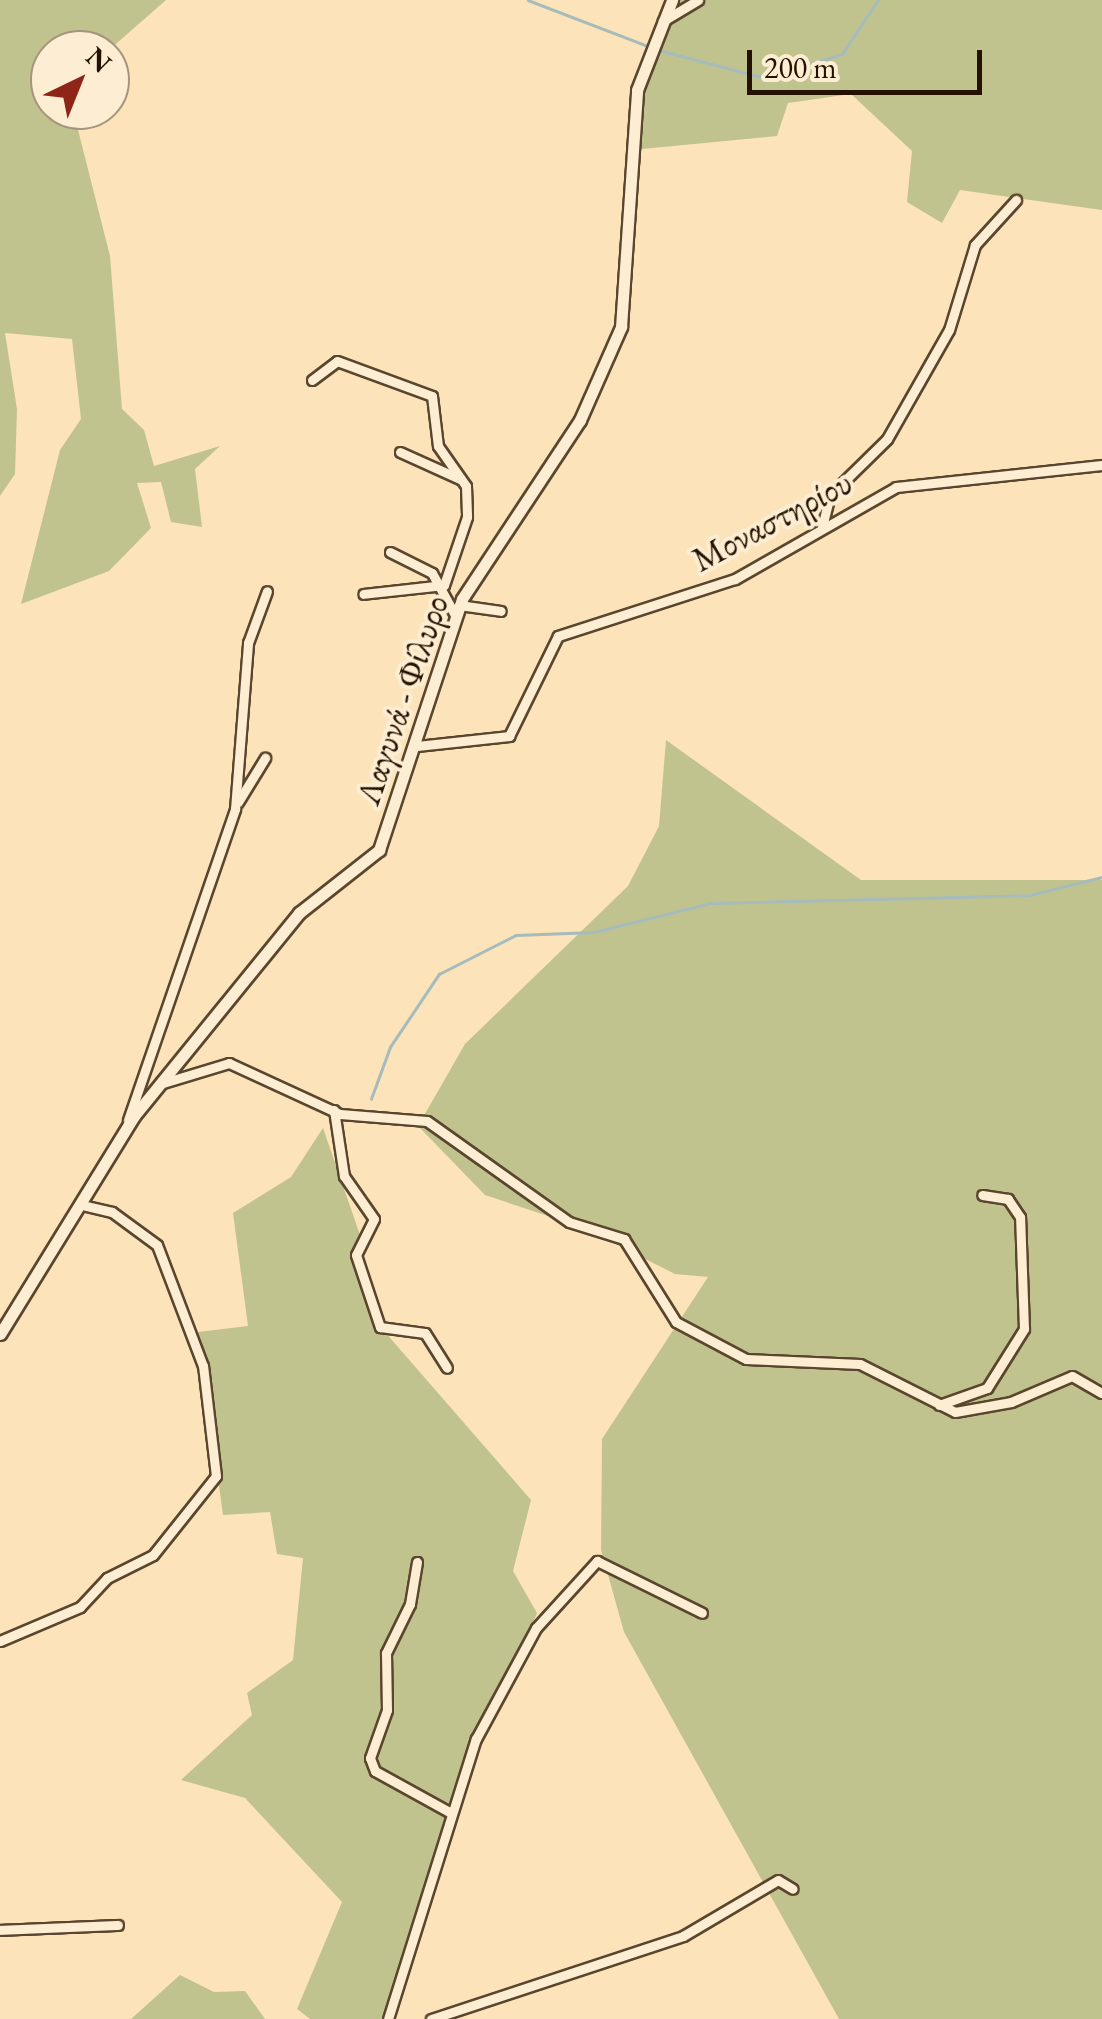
<!DOCTYPE html>
<meta charset="utf-8">
<style>
body{margin:0}
#map{position:relative;width:1102px;height:2019px;overflow:hidden;background:#fce3b9;font-family:"EB Garamond",serif}
div>[style]{position:absolute}
[style*='--x']{left:calc(var(--x)*1px);top:calc(var(--y)*1px);width:calc(var(--w)*1px);rotate:calc(var(--a)*1deg)}
.green>*{inset:0;background:#c1c38e}
.stream>*{height:2.5px;margin:-1.25px;padding:0 1.25px;transform-origin:1.25px;border-radius:1.25px;background:#a6bbbb}
.roads{filter:drop-shadow(2px 0 #5a462e) drop-shadow(-2px 0 #5a462e) drop-shadow(0 2px #5a462e) drop-shadow(0 -2px #5a462e)}
.street>*{height:9px;margin:-4.5px;padding:0 4.5px;transform-origin:4.5px;border-radius:4.5px;background:#fdedd2}
.secondary>*{height:11px;margin:-5.5px;padding:0 5.5px;transform-origin:5.5px;border-radius:5.5px;background:#fdedd2}
span{translate:-50% -50%;white-space:nowrap;text-align:center;line-height:1.15;-webkit-text-stroke:8px #fdedd2;paint-order:stroke}
.street-label{font-size:35px;color:#241100}
.north{position:absolute;left:30px;top:30px;width:100px;height:100px;box-sizing:border-box;background:#fdedd2;border:2px solid #a6957e;border-radius:50%;rotate:43deg;font-size:28px;font-weight:700;line-height:40px;text-align:center;color:#241100}
.north::after{content:'';display:block;margin:auto;width:35px;height:45px;background:#8f2418;clip-path:polygon(50% 0,100% 100%,50% 72%,0 100%)}
.scale{position:absolute;left:747px;top:50px;width:235px;height:45px;box-sizing:border-box;border:5px solid #241100;border-top:0;padding-left:12px;font-size:30px;line-height:35px;white-space:nowrap;color:#241100;-webkit-text-stroke:8px #fdedd2;paint-order:stroke}
</style>
<div id="map">
<div class="green">
<i style="clip-path:polygon(0 0,166px 0,109px 50px,50px 50px,50px 110px,73px 110px,110px 256px,122px 409px,144px 430px,154px 466px,220px 446px,195px 469px,202px 527px,171px 522px,161px 482px,137px 483px,151px 528px,109px 571px,21px 604px,60px 450px,81px 419px,72px 339px,5px 333px,17px 409px,15px 474px,0 496px)"></i>
<i style="clip-path:polygon(672px 0,1102px 0,1102px 210px,960px 190px,942px 223px,907px 202px,912px 151px,851px 94px,788px 103px,777px 136px,632px 150px,634px 114px)"></i>
<i style="clip-path:polygon(666px 740px,861px 880px,1102px 880px,1102px 2019px,839px 2019px,624px 1632px,601px 1550px,602px 1439px,708px 1277px,675px 1274px,584px 1228px,485px 1195px,418px 1126px,465px 1044px,628px 886px,659px 826px)"></i>
<i style="clip-path:polygon(323px 1128px,360px 1235px,350px 1254px,371px 1316px,531px 1500px,513px 1571px,537px 1613px,451px 1813px,388px 2019px,310px 2019px,297px 2009px,342px 1902px,245px 1798px,181px 1780px,252px 1715px,247px 1693px,293px 1660px,303px 1558px,277px 1554px,270px 1512px,223px 1515px,198px 1332px,248px 1326px,233px 1213px,291px 1177px)"></i>
<i style="clip-path:polygon(180px 1975px,214px 1992px,245px 1991px,265px 2019px,131px 2019px)"></i>
</div>
<div class="stream">
<i style="--x:528;--y:0;--w:129;--a:21"></i>
<i style="--x:655;--y:49;--w:114;--a:14.8"></i>
<i style="--x:765;--y:78;--w:81;--a:-17.3"></i>
<i style="--x:842;--y:54;--w:65;--a:-56.3"></i>
<i style="--x:371;--y:1099;--w:55;--a:-69.9"></i>
<i style="--x:390;--y:1047;--w:88;--a:-56.1"></i>
<i style="--x:439;--y:974;--w:86;--a:-26.9"></i>
<i style="--x:516;--y:935;--w:78;--a:-2.2"></i>
<i style="--x:594;--y:932;--w:121;--a:-13.9"></i>
<i style="--x:711;--y:903;--w:319;--a:-1.4"></i>
<i style="--x:1030;--y:895;--w:74;--a:-14"></i>
</div>
<div class="roads">
<div class="street">
<i style="--x:663;--y:21;--w:41;--a:-31"></i>
<i style="--x:312;--y:380;--w:31;--a:-37"></i>
<i style="--x:337;--y:361;--w:101;--a:20.2"></i>
<i style="--x:432;--y:396;--w:50;--a:83.2"></i>
<i style="--x:438;--y:446;--w:49;--a:55"></i>
<i style="--x:466;--y:486;--w:31;--a:88"></i>
<i style="--x:467;--y:517;--w:72;--a:108.7"></i>
<i style="--x:444;--y:585;--w:81;--a:173.7"></i>
<i style="--x:400;--y:452;--w:66;--a:24.2"></i>
<i style="--x:822;--y:527;--w:33;--a:-76"></i>
<i style="--x:830;--y:495;--w:80;--a:-44.5"></i>
<i style="--x:887;--y:439;--w:125;--a:-60.4"></i>
<i style="--x:949;--y:330;--w:89;--a:-73"></i>
<i style="--x:975;--y:245;--w:61;--a:-47.7"></i>
<i style="--x:390;--y:552;--w:47;--a:26.6"></i>
<i style="--x:432;--y:573;--w:48;--a:61.3"></i>
<i style="--x:459;--y:605;--w:42;--a:8.1"></i>
<i style="--x:417;--y:746;--w:93;--a:-6.2"></i>
<i style="--x:509;--y:736;--w:111;--a:-63.9"></i>
<i style="--x:558;--y:636;--w:186;--a:-17.9"></i>
<i style="--x:735;--y:579;--w:185;--a:-29.7"></i>
<i style="--x:896;--y:487;--w:207;--a:-6.1"></i>
<i style="--x:238;--y:802;--w:52;--a:-58.5"></i>
<i style="--x:163;--y:1083;--w:69;--a:-16.9"></i>
<i style="--x:229;--y:1063;--w:122;--a:24.7"></i>
<i style="--x:340;--y:1114;--w:87;--a:4.6"></i>
<i style="--x:427;--y:1121;--w:174;--a:35.4"></i>
<i style="--x:569;--y:1222;--w:58;--a:17.2"></i>
<i style="--x:624;--y:1239;--w:98;--a:57.9"></i>
<i style="--x:676;--y:1322;--w:79;--a:27.9"></i>
<i style="--x:746;--y:1359;--w:114;--a:2.5"></i>
<i style="--x:860;--y:1364;--w:106;--a:26.8"></i>
<i style="--x:955;--y:1412;--w:57;--a:-10.1"></i>
<i style="--x:1011;--y:1402;--w:66;--a:-23.1"></i>
<i style="--x:1072;--y:1376;--w:34;--a:30"></i>
<i style="--x:334;--y:1110;--w:67;--a:81.4"></i>
<i style="--x:344;--y:1176;--w:52;--a:55.1"></i>
<i style="--x:374;--y:1219;--w:40;--a:116.6"></i>
<i style="--x:356;--y:1255;--w:76;--a:71.6"></i>
<i style="--x:380;--y:1327;--w:45;--a:7.6"></i>
<i style="--x:425;--y:1333;--w:41;--a:57.8"></i>
<i style="--x:128;--y:1120;--w:329;--a:-71"></i>
<i style="--x:235;--y:809;--w:167;--a:-85.5"></i>
<i style="--x:248;--y:643;--w:55;--a:-69.9"></i>
<i style="--x:939;--y:1405;--w:51;--a:-19.5"></i>
<i style="--x:987;--y:1388;--w:70;--a:-57.9"></i>
<i style="--x:1024;--y:1329;--w:112;--a:-92"></i>
<i style="--x:1020;--y:1217;--w:22;--a:-124"></i>
<i style="--x:1008;--y:1199;--w:26;--a:-171"></i>
<i style="--x:417;--y:1562;--w:43;--a:99.5"></i>
<i style="--x:410;--y:1604;--w:55;--a:116.1"></i>
<i style="--x:386;--y:1653;--w:57;--a:89"></i>
<i style="--x:387;--y:1710;--w:51;--a:109.5"></i>
<i style="--x:370;--y:1758;--w:14;--a:69"></i>
<i style="--x:375;--y:1771;--w:87;--a:28.9"></i>
<i style="--x:0;--y:1641;--w:87;--a:-23"></i>
<i style="--x:80;--y:1607;--w:40;--a:-47"></i>
<i style="--x:107;--y:1578;--w:51;--a:-26.6"></i>
<i style="--x:153;--y:1555;--w:101;--a:-51.4"></i>
<i style="--x:216;--y:1476;--w:111;--a:-96.7"></i>
<i style="--x:203;--y:1366;--w:129;--a:-110.8"></i>
<i style="--x:157;--y:1245;--w:56;--a:-143.7"></i>
<i style="--x:112;--y:1212;--w:28;--a:-167"></i>
<i style="--x:0;--y:1930;--w:118;--a:-2.4"></i>
<i style="--x:388;--y:2019;--w:294;--a:-72.6"></i>
<i style="--x:476;--y:1739;--w:126;--a:-61.6"></i>
<i style="--x:536;--y:1628;--w:91;--a:-47.7"></i>
<i style="--x:597;--y:1561;--w:117;--a:26.3"></i>
<i style="--x:431;--y:2019;--w:265;--a:-18.2"></i>
<i style="--x:683;--y:1936;--w:110;--a:-30.5"></i>
<i style="--x:778;--y:1880;--w:17;--a:31"></i>
</div>
<div class="secondary">
<i style="--x:0;--y:1334;--w:256;--a:-58.4"></i>
<i style="--x:134;--y:1116;--w:262;--a:-50.9"></i>
<i style="--x:299;--y:913;--w:102;--a:-38.2"></i>
<i style="--x:379;--y:850;--w:264;--a:-71.7"></i>
<i style="--x:462;--y:599;--w:214;--a:-56.6"></i>
<i style="--x:580;--y:420;--w:102;--a:-66.2"></i>
<i style="--x:621;--y:327;--w:238;--a:-86.1"></i>
<i style="--x:637;--y:90;--w:97;--a:-68.7"></i>
</div>
</div>
<div class="street-label">
<span style="left:772px;top:521px;rotate:-28deg">Μοναστηρίου</span>
<span style="left:402px;top:700px;rotate:-71deg">Λαγυνά - Φίλυρο</span>
</div>
<div class="north">N</div>
<div class="scale">200 m</div>
</div>
